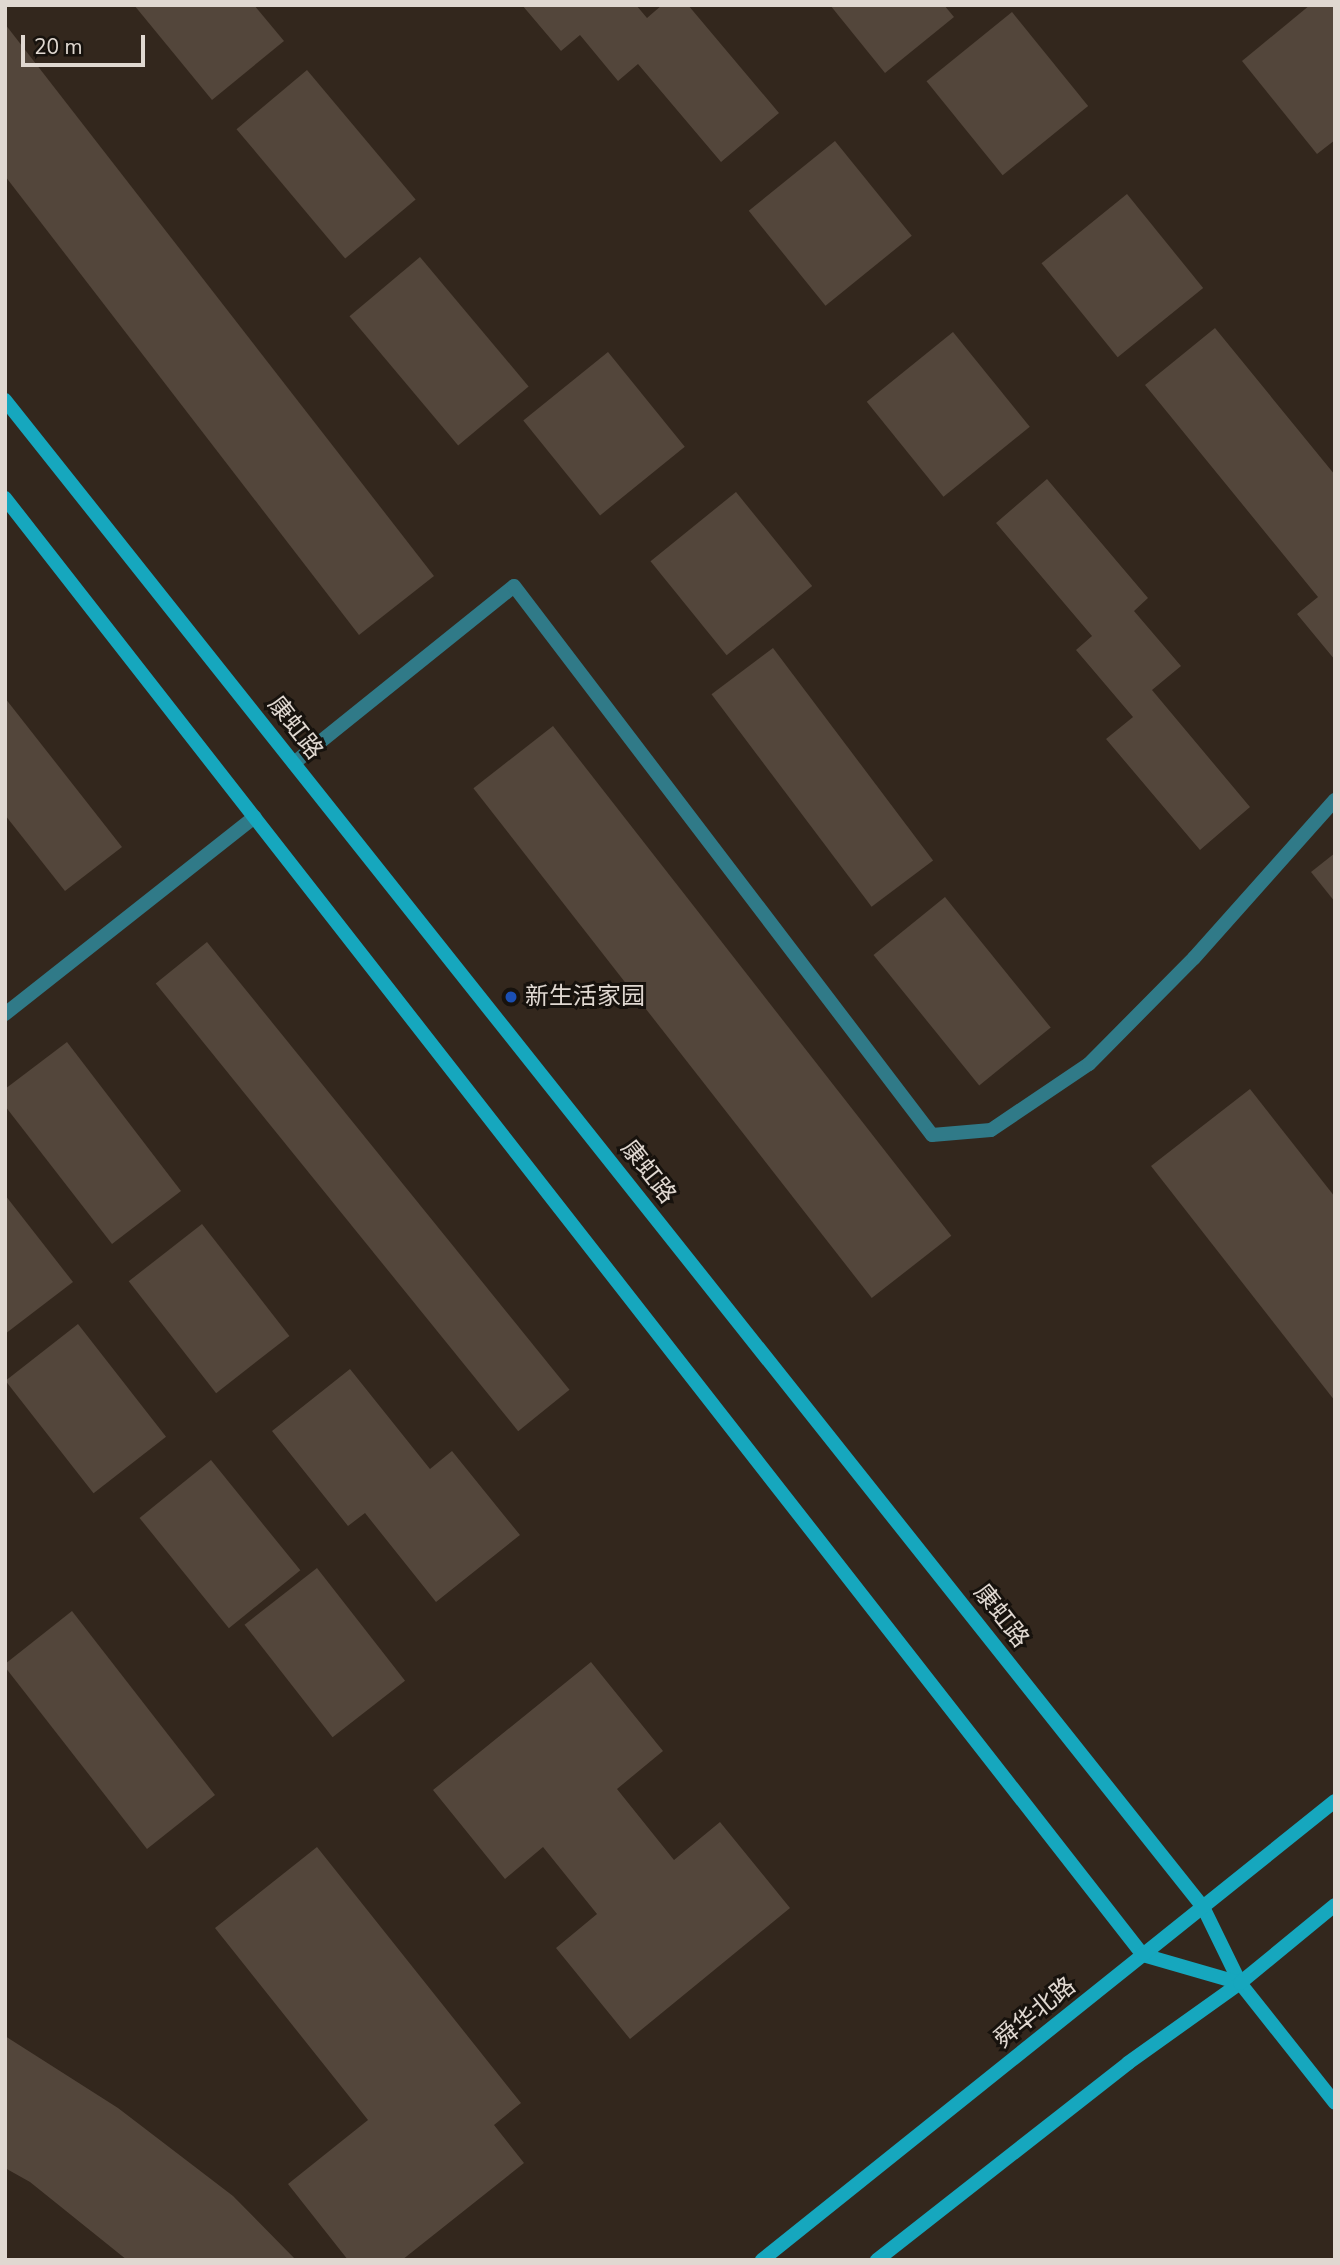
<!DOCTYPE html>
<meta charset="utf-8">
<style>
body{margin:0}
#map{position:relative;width:1340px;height:2265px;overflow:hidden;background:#33271d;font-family:"Nunito Sans","Noto Sans SC",sans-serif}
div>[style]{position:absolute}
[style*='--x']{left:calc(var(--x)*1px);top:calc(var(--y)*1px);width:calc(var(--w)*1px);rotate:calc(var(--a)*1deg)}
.building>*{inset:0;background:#53463b;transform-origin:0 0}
.minor>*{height:14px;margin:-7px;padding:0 7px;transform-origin:7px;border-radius:7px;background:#307a88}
.secondary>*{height:14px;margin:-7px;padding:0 7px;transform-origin:7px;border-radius:7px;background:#16a7be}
.dots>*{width:19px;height:19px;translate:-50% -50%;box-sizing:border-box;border:4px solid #17120d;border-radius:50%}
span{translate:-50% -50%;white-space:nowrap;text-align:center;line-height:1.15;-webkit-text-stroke:6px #17120d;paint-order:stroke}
.street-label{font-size:24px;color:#e0d8d1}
.poi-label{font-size:24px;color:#e0d8d1}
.left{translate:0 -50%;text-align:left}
.frame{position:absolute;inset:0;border:7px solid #e0d8d1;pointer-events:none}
.scale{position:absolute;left:21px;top:35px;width:124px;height:32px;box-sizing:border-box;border:4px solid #e0d8d1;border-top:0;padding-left:9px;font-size:21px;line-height:24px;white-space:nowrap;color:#e0d8d1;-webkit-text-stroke:5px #17120d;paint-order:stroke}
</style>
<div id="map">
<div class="building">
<i style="clip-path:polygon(134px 5px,254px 5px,284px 41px,212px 100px)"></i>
<i style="clip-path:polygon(522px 5px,636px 5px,647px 18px,662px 5px,688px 5px,779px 113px,721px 162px,638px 64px,618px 81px,580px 35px,561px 51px)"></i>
<i style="clip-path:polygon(830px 5px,944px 5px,954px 17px,885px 73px)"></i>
<i style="clip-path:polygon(1310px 5px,1335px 5px,1335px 140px,1317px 154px,1242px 61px)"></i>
<i style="left:1012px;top:12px;width:121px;height:110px;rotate:51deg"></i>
<i style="clip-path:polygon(5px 24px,434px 576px,359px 635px,5px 176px)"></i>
<i style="left:307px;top:70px;width:169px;height:92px;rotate:50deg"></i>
<i style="left:835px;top:141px;width:122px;height:111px;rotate:51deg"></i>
<i style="left:1127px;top:194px;width:121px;height:110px;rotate:51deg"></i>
<i style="left:420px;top:257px;width:169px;height:92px;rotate:50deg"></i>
<i style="clip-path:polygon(1215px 328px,1335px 475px,1335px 660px,1297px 614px,1318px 597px,1145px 385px)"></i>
<i style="left:953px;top:332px;width:122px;height:111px;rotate:51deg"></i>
<i style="left:608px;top:352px;width:122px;height:109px;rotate:51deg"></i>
<i style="clip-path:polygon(1047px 479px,1148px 598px,1134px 611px,1181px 666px,1152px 690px,1250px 807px,1200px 850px,1106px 739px,1133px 717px,1076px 650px,1092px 636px,996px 523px)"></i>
<i style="left:736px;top:492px;width:121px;height:110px;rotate:51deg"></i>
<i style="left:773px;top:648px;width:266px;height:77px;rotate:53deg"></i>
<i style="clip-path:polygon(5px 698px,122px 847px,65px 891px,5px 815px)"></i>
<i style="left:553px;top:726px;width:647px;height:101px;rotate:52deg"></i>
<i style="clip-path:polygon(1335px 853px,1335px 902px,1311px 872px)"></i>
<i style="left:945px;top:897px;width:168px;height:92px;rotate:51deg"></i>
<i style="left:207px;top:942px;width:576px;height:66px;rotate:51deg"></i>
<i style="clip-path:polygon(67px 1042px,181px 1191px,112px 1244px,5px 1106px,5px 1089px)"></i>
<i style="clip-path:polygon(1250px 1089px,1335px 1197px,1335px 1401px,1151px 1166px)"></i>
<i style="clip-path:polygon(5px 1195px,73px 1282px,5px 1334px)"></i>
<i style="left:202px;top:1224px;width:142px;height:93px;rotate:52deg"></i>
<i style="left:78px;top:1324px;width:143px;height:92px;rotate:52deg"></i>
<i style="clip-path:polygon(350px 1369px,430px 1469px,452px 1451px,520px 1535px,436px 1602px,365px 1513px,348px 1526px,272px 1431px)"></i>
<i style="left:211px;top:1460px;width:142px;height:92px;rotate:51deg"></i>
<i style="left:317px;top:1568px;width:143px;height:92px;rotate:52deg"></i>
<i style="clip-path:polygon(72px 1611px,215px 1795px,147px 1849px,5px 1667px,5px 1664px)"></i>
<i style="clip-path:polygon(591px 1662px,663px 1751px,617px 1789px,674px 1860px,720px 1822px,790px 1908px,630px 2039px,556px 1948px,597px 1914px,543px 1847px,505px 1879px,433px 1790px)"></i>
<i style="clip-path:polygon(317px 1847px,521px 2103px,494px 2125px,524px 2163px,402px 2260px,348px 2260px,288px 2184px,368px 2120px,215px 1928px)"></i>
<i style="clip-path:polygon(5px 2036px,118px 2108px,233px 2196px,296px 2260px,127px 2260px,30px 2182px,5px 2168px)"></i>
</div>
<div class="minor">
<i style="--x:294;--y:763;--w:282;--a:-38.8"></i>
<i style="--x:514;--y:586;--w:690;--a:52.71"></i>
<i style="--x:932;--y:1135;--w:59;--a:-4.8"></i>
<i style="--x:991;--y:1130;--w:118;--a:-34"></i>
<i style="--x:1089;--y:1064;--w:149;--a:-45.3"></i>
<i style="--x:1194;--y:958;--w:212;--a:-48.3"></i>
<i style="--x:5;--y:1014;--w:318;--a:-38.3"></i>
</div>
<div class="secondary">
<i style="--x:5;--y:400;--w:1925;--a:51.52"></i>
<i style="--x:1203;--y:1907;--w:85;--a:64"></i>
<i style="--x:1240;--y:1983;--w:153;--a:51.6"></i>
<i style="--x:5;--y:498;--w:1849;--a:52.01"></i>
<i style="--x:1143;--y:1955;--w:101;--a:16.1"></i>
<i style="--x:762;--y:2260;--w:734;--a:-38.7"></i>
<i style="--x:877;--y:2260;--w:319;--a:-38.1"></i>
<i style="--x:1128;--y:2063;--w:138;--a:-35.5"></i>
<i style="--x:1240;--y:1983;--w:123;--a:-39.4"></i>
</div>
<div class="dots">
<i style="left:511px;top:997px;background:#1a4fb4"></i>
</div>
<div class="street-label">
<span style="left:295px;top:728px;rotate:52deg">康虹路</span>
<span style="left:648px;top:1172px;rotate:52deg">康虹路</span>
<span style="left:1001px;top:1616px;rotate:52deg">康虹路</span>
<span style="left:1035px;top:2013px;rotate:-39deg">舜华北路</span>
</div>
<div class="poi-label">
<span class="left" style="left:525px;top:997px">新生活家园</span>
</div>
<div class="frame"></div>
<div class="scale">20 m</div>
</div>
